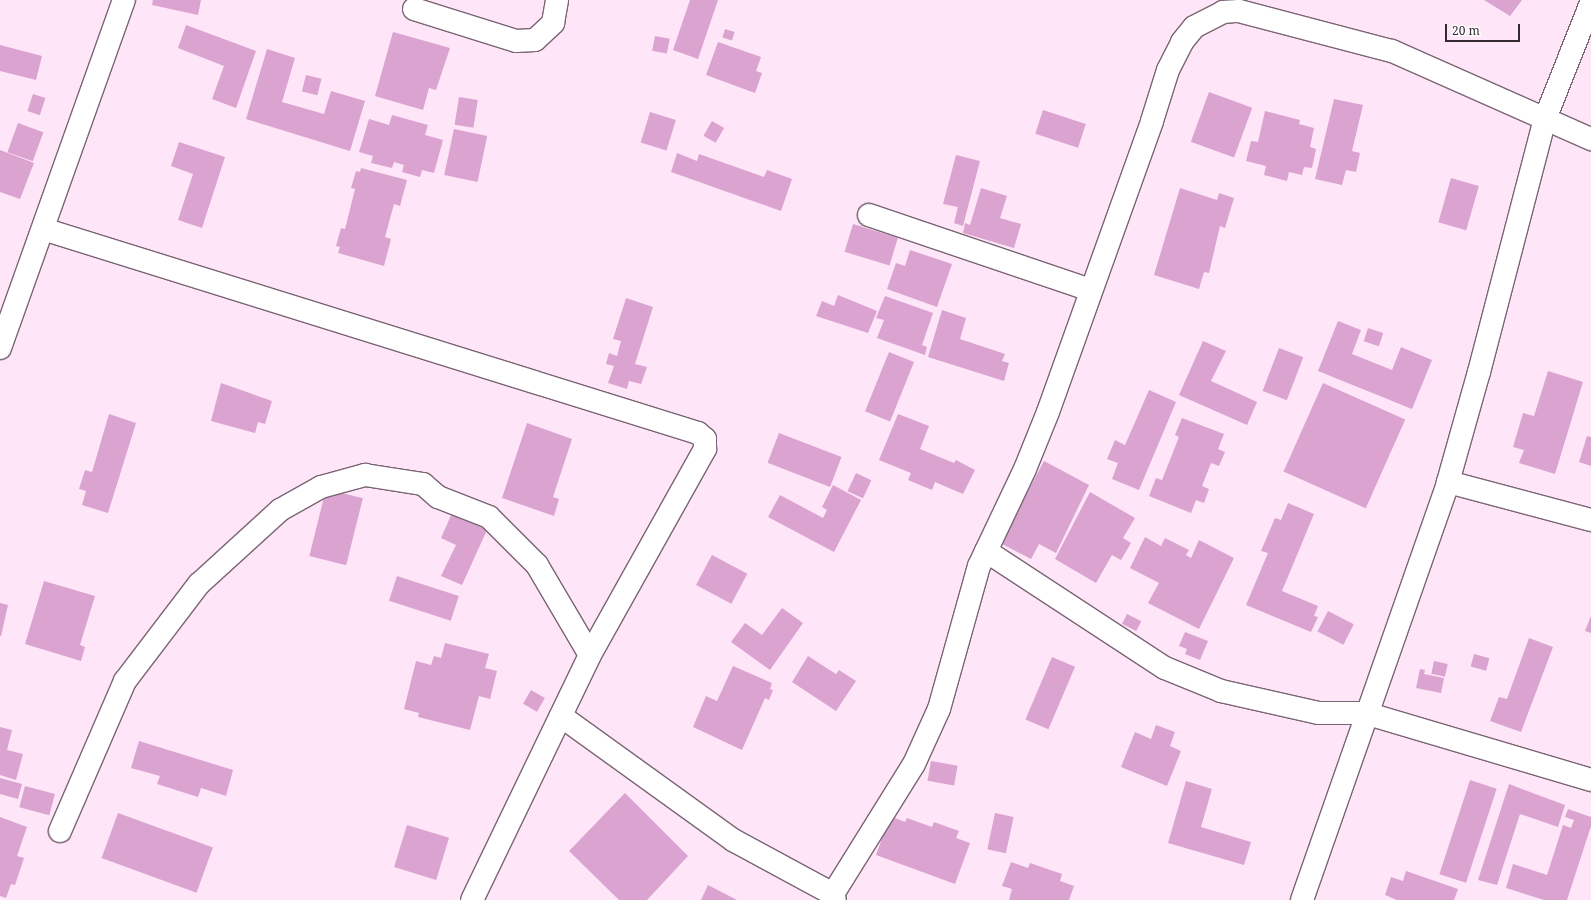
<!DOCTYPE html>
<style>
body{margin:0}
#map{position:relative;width:1591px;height:900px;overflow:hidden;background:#fee5f8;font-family:"Noto Serif",serif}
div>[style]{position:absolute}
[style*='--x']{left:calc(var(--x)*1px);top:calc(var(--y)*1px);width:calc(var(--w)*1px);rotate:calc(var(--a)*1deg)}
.building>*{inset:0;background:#dba3d0;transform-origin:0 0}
.roads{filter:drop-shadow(1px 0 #7a6575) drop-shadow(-1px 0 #7a6575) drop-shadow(0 1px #7a6575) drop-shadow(0 -1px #7a6575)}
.minor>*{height:22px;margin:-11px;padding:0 11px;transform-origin:11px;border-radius:11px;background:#fff}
span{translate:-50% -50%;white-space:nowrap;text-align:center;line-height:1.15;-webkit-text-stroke:3px #fff;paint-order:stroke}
.scale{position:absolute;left:1445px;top:24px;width:75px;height:18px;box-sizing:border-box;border:2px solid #332a31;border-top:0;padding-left:5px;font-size:12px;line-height:14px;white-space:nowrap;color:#332a31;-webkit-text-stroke:3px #fff;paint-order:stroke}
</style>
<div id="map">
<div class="building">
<i style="clip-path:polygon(153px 0,201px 0,198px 15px,152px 5px)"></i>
<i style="clip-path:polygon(690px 0,718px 0,698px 59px,673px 50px)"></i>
<i style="clip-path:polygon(1484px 0,1522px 0,1510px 16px)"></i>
<i style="clip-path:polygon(186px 25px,256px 51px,236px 108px,212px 99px,224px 66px,178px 48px)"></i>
<i style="left:725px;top:29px;width:10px;height:9px;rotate:17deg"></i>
<i style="clip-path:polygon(393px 32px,450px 48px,436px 90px,429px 88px,423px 110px,375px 96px)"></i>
<i style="left:655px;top:36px;width:15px;height:15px;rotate:11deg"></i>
<i style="clip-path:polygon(718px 42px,761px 57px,756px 71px,762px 73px,755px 93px,706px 75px)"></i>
<i style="clip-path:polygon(0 45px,42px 56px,36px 80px,0 71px)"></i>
<i style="clip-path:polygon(267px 49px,295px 58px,282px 102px,324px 114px,331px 91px,365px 101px,350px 151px,246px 119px)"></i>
<i style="left:306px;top:75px;width:16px;height:17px;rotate:14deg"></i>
<i style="left:1209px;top:92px;width:46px;height:53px;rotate:20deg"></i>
<i style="left:33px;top:94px;width:13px;height:18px;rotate:18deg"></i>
<i style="left:459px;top:97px;width:19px;height:28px;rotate:9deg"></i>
<i style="clip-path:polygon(1334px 99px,1363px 105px,1352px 151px,1360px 153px,1356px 172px,1346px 170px,1342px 185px,1315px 179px)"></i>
<i style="left:1043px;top:110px;width:45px;height:25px;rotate:18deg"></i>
<i style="clip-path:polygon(1265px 111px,1300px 120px,1299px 124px,1314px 128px,1310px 147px,1316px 149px,1312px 168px,1304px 167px,1302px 175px,1289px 172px,1287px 181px,1264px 175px,1266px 166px,1246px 161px,1251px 141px,1258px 142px)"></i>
<i style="left:650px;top:112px;width:27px;height:32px;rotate:17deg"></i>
<i style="clip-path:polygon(392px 115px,428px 125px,425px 135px,443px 140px,434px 173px,422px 170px,420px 177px,402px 172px,404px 165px,394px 162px,392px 168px,371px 163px,373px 156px,359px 152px,369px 119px,389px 125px)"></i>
<i style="left:712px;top:121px;width:14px;height:17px;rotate:30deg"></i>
<i style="left:18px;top:123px;width:27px;height:31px;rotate:20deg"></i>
<i style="left:454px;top:129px;width:34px;height:47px;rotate:12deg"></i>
<i style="clip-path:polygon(179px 142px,225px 157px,202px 228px,178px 220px,193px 174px,171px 166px)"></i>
<i style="clip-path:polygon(0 150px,34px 163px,20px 199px,0 192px)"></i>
<i style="clip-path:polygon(677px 153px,697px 161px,699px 154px,764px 177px,767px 170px,792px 179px,781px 211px,671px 172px)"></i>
<i style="clip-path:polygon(956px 155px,980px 161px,963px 226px,954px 223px,958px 207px,943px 204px)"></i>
<i style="clip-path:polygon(361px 168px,407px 180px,400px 206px,394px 204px,385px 237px,391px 239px,384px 266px,338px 253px,340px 247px,336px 246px,341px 228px,345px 229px,355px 189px,351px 188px,356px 171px,360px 172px)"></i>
<i style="left:1451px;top:178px;width:29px;height:46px;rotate:16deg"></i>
<i style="clip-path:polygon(981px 188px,1007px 196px,1000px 218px,1021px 224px,1014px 248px,963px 233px,965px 223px,970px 225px)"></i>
<i style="clip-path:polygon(1180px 188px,1217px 200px,1219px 193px,1234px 198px,1225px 228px,1220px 226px,1209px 273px,1204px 272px,1199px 289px,1154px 275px)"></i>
<i style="left:853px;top:224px;width:47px;height:29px;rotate:17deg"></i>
<i style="clip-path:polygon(910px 250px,952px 264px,937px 307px,887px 289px,896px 263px,905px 266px)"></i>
<i style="clip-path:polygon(838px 295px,877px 311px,868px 333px,816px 316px,822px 301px,834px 306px)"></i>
<i style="clip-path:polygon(885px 296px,933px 313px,922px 345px,927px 347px,925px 355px,877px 338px,884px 320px,876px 318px)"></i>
<i style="clip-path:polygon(626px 298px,653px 307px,635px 364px,647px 367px,641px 384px,629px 381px,627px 389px,608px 383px,614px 366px,606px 364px,609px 353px,617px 356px,621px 341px,613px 339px)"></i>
<i style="clip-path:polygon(942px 310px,966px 318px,960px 339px,1005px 354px,1002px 361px,1009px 363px,1004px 381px,928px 357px)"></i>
<i style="clip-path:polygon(1338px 321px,1361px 330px,1352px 354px,1392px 370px,1401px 347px,1432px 360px,1412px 409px,1318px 371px)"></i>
<i style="left:1368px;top:328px;width:16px;height:14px;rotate:18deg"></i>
<i style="clip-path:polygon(1203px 341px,1226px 351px,1211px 381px,1257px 402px,1247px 425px,1179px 395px)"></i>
<i style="left:1279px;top:348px;width:26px;height:46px;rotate:21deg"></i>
<i style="left:889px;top:352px;width:27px;height:64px;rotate:22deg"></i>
<i style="clip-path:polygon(1548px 371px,1583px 382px,1555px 474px,1519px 463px,1524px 450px,1513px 447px,1523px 413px,1534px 416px)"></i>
<i style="clip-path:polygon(221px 383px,272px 401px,265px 424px,258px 422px,255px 433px,211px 421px)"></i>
<i style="left:1323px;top:383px;width:90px;height:97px;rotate:24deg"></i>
<i style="clip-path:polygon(1149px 390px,1176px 402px,1139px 490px,1112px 479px,1118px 463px,1107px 459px,1115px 440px,1125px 445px)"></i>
<i style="clip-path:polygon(109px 414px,136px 423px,108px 513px,82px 505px,86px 491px,79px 489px,85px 470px,92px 472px)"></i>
<i style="clip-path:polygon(898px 414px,929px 426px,920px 449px,954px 463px,956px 460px,975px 470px,963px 494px,935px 482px,932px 490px,908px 480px,911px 473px,879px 460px)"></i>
<i style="clip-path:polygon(1182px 418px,1224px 434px,1218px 449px,1225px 452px,1219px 466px,1211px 463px,1202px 486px,1209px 489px,1204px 503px,1196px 500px,1191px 513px,1149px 496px,1156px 478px,1162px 480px,1179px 437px,1175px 435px)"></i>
<i style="clip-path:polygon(527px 423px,572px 439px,553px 497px,559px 499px,554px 516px,502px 498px)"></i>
<i style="left:779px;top:433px;width:67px;height:32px;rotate:21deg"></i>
<i style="clip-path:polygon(1587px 436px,1591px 437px,1591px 466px,1579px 462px)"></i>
<i style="clip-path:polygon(1044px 461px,1089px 485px,1056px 553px,1039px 544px,1031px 559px,1000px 543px)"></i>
<i style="left:856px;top:473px;width:17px;height:20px;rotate:25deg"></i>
<i style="clip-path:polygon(833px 485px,861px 500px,834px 552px,768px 517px,780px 495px,823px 518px,827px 510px,822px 507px)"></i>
<i style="left:326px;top:489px;width:38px;height:69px;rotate:14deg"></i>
<i style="clip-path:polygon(1090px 492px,1135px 518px,1123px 538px,1131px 543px,1121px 560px,1112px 555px,1096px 583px,1055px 559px)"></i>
<i style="clip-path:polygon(1288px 503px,1314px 514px,1282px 591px,1318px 606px,1314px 616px,1318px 617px,1311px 632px,1246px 605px,1268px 553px,1261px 551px,1275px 518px,1281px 520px)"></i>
<i style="clip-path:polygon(452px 513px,487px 530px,462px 585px,441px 576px,456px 545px,441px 538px)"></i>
<i style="clip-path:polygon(1145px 537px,1161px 546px,1165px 538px,1189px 550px,1186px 555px,1191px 558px,1199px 540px,1234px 558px,1199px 629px,1148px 603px,1159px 583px,1130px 568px)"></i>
<i style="left:712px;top:555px;width:40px;height:34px;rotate:28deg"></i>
<i style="left:397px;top:576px;width:65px;height:26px;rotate:18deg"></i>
<i style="clip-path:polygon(44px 581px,95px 596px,80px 645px,85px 647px,81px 661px,25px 644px)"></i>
<i style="clip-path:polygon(0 603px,8px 605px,1px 636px,0 636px)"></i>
<i style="clip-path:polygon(782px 608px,803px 623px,770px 670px,731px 642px,745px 623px,762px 635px)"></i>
<i style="left:1328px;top:611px;width:29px;height:23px;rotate:27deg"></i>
<i style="left:1127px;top:614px;width:16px;height:11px;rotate:27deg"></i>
<i style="clip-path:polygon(1591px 616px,1591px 633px,1585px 631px)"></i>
<i style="clip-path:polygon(1185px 632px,1208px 641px,1200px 660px,1185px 654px,1187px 649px,1179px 646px)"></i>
<i style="clip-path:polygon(1529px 638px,1553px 647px,1521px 732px,1490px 721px,1499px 697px,1507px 699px)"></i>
<i style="clip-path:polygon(445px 643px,489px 654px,485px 668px,497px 671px,490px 699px,479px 696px,470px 730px,418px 717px,419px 713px,404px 709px,416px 661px,431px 665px,434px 656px,441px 658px)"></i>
<i style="left:1474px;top:654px;width:16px;height:13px;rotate:15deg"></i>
<i style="clip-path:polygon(808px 656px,836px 674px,839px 670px,856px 681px,836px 711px,792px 682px)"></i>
<i style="left:1052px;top:657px;width:25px;height:68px;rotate:23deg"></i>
<i style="left:1434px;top:661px;width:14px;height:13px;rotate:12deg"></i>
<i style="clip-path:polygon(733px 666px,772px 683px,770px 689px,773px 690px,769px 700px,765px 698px,742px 750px,693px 727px,706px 696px,717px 701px)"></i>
<i style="clip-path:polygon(1420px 669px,1425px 670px,1424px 674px,1444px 678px,1441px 693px,1416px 688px)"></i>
<i style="left:531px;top:690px;width:16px;height:16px;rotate:30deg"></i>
<i style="clip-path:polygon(1156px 725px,1175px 732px,1170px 746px,1181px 751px,1167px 786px,1121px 767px,1135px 732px,1151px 739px)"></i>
<i style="clip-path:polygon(0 727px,12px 730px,7px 750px,23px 754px,16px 780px,0 775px)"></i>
<i style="clip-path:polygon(139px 741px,233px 770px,226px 796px,201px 788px,198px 797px,157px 784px,160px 776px,131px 768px)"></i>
<i style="left:931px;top:761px;width:27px;height:20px;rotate:10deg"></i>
<i style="clip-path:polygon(0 778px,22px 784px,18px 799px,0 794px)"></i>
<i style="left:1470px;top:780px;width:28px;height:99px;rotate:18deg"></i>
<i style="clip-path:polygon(1186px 781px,1212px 789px,1201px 827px,1251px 842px,1244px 865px,1168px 843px)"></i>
<i style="clip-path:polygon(1509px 784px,1565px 805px,1558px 827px,1520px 814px,1497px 885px,1478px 880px)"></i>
<i style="left:25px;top:786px;width:31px;height:22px;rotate:15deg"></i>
<i style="clip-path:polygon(625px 793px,688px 856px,647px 900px,619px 900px,569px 851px)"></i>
<i style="clip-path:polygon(1568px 809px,1591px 817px,1591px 826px,1567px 900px,1544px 900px,1506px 888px,1513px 864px,1547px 875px,1563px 825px,1571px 828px,1574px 820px,1565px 817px)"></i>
<i style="left:118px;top:813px;width:101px;height:48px;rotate:20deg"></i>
<i style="left:995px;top:813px;width:19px;height:37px;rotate:12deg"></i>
<i style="clip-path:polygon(890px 816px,905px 822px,907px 818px,932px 827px,934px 822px,959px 831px,956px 838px,970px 843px,955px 884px,876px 855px)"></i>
<i style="clip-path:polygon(0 817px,27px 827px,17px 856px,24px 858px,15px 885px,11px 884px,6px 898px,0 896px)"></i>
<i style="left:407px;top:825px;width:44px;height:44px;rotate:17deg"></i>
<i style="clip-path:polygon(1011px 862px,1028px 868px,1030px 863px,1062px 874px,1060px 881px,1074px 886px,1069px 900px,1009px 900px,1012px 889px,1002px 886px)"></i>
<i style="clip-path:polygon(1406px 871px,1458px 889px,1454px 900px,1397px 900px,1385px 895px,1391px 877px,1403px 881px)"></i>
<i style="clip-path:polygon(708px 885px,737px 900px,701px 900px)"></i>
</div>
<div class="roads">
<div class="minor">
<i style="--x:414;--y:9;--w:107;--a:17.4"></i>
<i style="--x:516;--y:41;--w:19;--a:-3"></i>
<i style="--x:535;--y:40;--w:25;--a:-43"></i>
<i style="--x:553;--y:23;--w:23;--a:-80"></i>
<i style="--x:869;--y:215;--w:234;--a:18.7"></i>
<i style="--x:43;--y:229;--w:686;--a:17.3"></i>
<i style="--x:698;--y:433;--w:9;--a:41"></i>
<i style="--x:705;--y:439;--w:10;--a:90"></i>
<i style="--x:705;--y:449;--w:236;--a:119.2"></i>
<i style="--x:0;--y:348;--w:369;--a:-70.4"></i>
<i style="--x:1448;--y:482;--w:148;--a:14.9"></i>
<i style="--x:986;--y:551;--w:214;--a:33.2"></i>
<i style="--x:1165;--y:668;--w:61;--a:22.3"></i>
<i style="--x:1221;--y:691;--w:100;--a:12.7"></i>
<i style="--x:1319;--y:713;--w:46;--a:0"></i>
<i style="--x:1365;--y:713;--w:236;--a:16.5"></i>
<i style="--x:561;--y:716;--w:212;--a:35.8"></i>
<i style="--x:733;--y:840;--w:114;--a:28.4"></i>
<i style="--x:833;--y:894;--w:6;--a:72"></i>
<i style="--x:60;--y:831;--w:163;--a:-66.6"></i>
<i style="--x:125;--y:681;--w:122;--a:-52.7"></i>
<i style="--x:199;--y:584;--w:110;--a:-42.4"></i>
<i style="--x:280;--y:510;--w:47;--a:-29.3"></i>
<i style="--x:321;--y:487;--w:46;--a:-15.3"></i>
<i style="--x:365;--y:475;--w:59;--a:8.8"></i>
<i style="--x:423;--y:484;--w:20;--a:41"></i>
<i style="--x:438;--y:497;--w:55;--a:21.4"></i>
<i style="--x:489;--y:517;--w:68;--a:45"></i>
<i style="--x:537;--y:565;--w:104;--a:59.5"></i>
<i style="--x:590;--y:655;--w:272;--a:115.7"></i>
<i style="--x:833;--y:894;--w:153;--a:-58.1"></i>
<i style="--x:914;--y:764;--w:60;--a:-65.6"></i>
<i style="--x:939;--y:709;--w:148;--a:-74.4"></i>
<i style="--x:979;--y:566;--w:107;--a:-64.6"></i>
<i style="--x:1025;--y:469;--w:61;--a:-68"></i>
<i style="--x:1048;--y:412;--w:309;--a:-70.3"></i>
<i style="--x:1152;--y:121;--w:53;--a:-72.6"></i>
<i style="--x:1168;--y:70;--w:31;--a:-63"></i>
<i style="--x:1182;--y:42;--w:19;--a:-51"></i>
<i style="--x:1194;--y:27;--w:33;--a:-27"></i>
<i style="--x:1223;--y:12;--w:16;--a:-4"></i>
<i style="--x:1239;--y:11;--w:158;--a:14.7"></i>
<i style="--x:1392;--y:51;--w:218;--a:23.9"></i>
<i style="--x:1302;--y:900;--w:443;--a:-70.7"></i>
<i style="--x:1448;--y:482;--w:114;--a:-74.3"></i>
<i style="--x:1479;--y:372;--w:261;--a:-75.4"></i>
<i style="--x:1545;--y:119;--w:125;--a:-68.4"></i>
</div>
</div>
<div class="scale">20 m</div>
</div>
